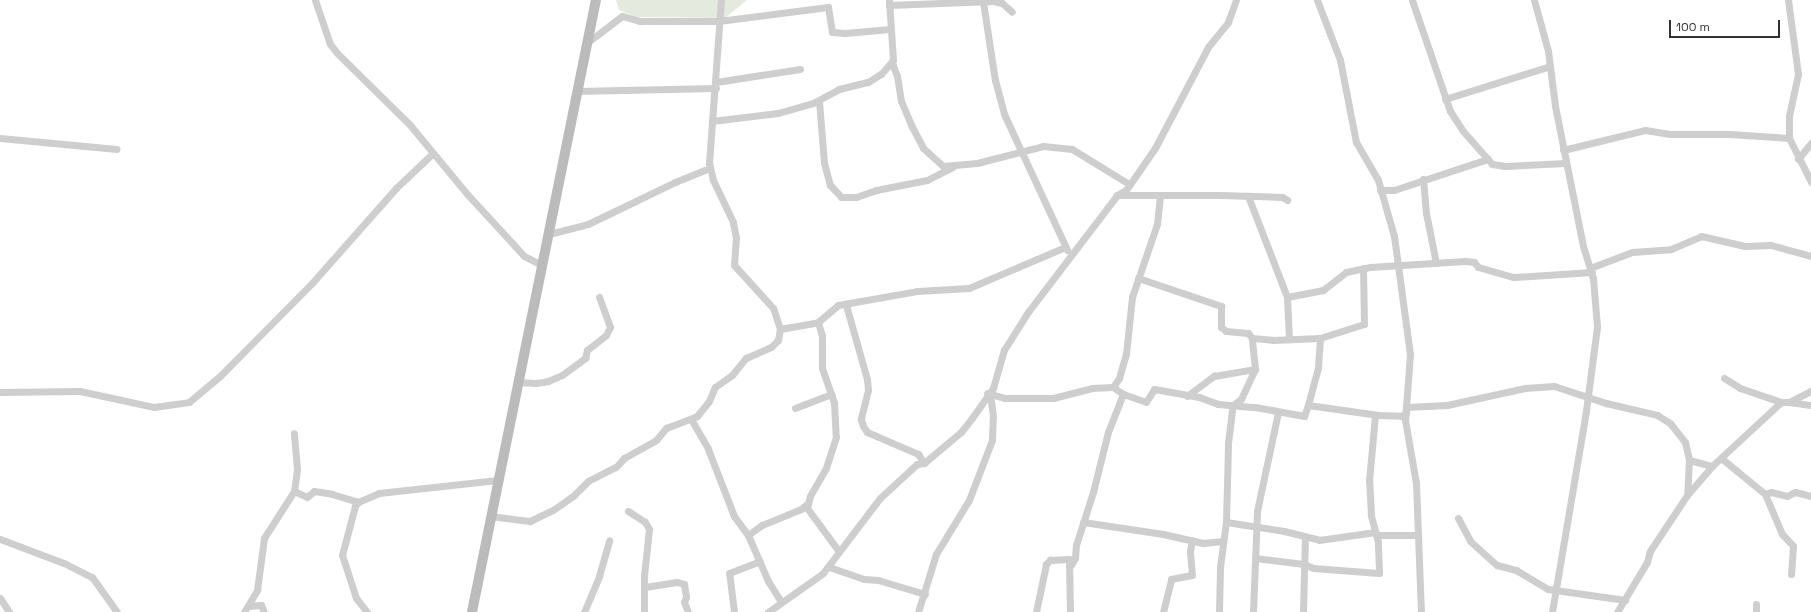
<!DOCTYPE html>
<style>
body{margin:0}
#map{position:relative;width:1811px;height:612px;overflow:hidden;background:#fff;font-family:"Space Grotesk",sans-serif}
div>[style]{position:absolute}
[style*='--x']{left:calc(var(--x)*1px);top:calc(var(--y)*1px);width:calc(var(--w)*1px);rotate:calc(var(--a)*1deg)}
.green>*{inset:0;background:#e4eade}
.street>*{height:7px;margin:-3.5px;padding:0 3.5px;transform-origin:3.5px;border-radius:3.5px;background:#cecece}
.secondary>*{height:10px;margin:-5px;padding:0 5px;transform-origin:5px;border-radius:5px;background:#bbb}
span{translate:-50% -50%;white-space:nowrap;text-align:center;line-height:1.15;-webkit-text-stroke:4px #fff;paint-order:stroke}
.scale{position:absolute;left:1669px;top:20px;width:111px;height:18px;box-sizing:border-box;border:2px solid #313131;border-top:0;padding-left:5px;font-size:12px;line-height:14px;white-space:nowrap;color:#313131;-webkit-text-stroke:3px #fff;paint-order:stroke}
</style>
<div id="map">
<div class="green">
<i style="clip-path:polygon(616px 0,747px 0,725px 18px,635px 17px,619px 10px)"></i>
</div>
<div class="street">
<i style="--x:315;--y:0;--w:46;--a:71.2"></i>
<i style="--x:330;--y:44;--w:11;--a:52"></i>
<i style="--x:337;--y:53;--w:103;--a:44.6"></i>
<i style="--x:410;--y:125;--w:91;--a:50.4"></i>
<i style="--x:468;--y:195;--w:83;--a:47.4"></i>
<i style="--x:524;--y:256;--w:20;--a:27"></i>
<i style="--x:1317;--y:0;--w:64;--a:69"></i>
<i style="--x:1340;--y:60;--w:84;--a:79"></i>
<i style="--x:1356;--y:142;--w:44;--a:59.9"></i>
<i style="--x:1378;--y:180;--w:58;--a:74.1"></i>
<i style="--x:1394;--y:236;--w:119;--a:82.3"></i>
<i style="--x:1410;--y:354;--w:66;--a:94.3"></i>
<i style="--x:1405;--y:420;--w:64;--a:80.1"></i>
<i style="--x:1416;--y:483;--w:129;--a:87.8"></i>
<i style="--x:1412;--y:0;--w:117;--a:71.1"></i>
<i style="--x:1450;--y:111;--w:24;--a:57"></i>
<i style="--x:1463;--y:131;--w:44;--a:48.7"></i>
<i style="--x:1492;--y:164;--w:13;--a:9"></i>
<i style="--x:1505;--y:166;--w:61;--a:-2.8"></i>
<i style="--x:1534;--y:0;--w:53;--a:74.6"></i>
<i style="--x:1548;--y:51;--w:55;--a:82.7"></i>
<i style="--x:1555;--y:106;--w:143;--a:78.7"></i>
<i style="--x:1583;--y:246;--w:34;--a:73"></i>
<i style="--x:1593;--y:278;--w:49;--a:85.3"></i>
<i style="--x:1597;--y:327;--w:85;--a:97.5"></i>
<i style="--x:1586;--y:411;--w:204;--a:99.6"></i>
<i style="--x:1788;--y:0;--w:75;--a:82.3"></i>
<i style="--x:1798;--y:74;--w:43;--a:102.1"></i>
<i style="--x:1789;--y:116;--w:22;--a:90"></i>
<i style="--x:983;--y:2;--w:79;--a:81.3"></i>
<i style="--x:995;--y:80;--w:35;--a:75"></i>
<i style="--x:1004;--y:114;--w:150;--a:65.1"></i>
<i style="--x:889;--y:5;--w:104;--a:-2.2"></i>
<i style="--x:993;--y:1;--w:9;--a:13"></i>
<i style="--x:1002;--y:3;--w:13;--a:42"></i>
<i style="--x:588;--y:42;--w:43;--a:-37.4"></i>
<i style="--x:622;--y:16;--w:19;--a:16"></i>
<i style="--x:640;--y:21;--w:79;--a:0"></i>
<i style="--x:719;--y:21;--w:110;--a:-7.3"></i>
<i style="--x:828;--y:7;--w:25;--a:81"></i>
<i style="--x:832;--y:32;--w:13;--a:4"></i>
<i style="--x:845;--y:33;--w:45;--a:-5.1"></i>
<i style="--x:892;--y:63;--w:14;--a:69"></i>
<i style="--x:897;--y:76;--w:25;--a:81"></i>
<i style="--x:901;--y:101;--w:26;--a:67"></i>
<i style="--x:911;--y:125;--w:26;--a:62"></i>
<i style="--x:923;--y:148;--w:27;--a:42"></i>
<i style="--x:943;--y:166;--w:34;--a:-5"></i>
<i style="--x:977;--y:163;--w:68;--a:-14.4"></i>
<i style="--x:1043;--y:146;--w:29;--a:6"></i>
<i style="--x:1072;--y:149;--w:67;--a:31.6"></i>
<i style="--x:716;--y:82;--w:85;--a:-8.8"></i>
<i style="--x:577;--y:91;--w:139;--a:-1.2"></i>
<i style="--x:1445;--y:99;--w:110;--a:-17.4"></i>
<i style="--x:819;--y:101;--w:62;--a:85.4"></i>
<i style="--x:824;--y:163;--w:23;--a:75"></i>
<i style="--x:830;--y:185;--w:16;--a:47"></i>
<i style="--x:841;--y:197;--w:15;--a:0"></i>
<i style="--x:856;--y:197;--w:21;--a:-19"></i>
<i style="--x:876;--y:190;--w:52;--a:-11.1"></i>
<i style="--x:927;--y:180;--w:28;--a:-27"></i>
<i style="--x:712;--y:121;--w:66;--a:-6.9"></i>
<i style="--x:778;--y:113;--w:36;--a:-16"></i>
<i style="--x:813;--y:103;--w:30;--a:-28"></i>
<i style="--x:839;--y:89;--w:30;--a:-14"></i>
<i style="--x:868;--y:82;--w:15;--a:-32"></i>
<i style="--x:881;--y:74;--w:18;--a:-49"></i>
<i style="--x:893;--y:60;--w:60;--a:-93.8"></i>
<i style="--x:0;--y:138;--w:117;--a:5.4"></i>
<i style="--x:1563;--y:150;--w:84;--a:-13.7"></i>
<i style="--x:1645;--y:130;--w:24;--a:9"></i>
<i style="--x:1669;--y:134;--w:60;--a:0"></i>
<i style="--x:1729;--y:134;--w:60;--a:3.8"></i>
<i style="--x:1789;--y:138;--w:49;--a:63.4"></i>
<i style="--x:1798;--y:159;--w:21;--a:-51"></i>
<i style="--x:1423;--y:179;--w:34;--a:85"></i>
<i style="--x:1426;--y:213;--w:51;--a:78.7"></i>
<i style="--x:1380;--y:190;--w:14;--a:0"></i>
<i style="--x:1394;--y:190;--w:99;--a:-18.3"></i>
<i style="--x:1117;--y:195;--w:103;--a:0"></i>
<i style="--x:1220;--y:195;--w:62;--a:1.8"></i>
<i style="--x:1282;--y:197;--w:6;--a:31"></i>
<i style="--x:1248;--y:196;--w:108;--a:68.9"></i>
<i style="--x:1287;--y:297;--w:42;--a:87.3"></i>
<i style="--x:549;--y:234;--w:40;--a:-14.4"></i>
<i style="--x:588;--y:224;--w:97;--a:-25.8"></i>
<i style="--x:675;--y:182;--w:38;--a:-22"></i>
<i style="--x:1590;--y:268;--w:45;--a:-20.9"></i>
<i style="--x:1632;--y:252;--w:39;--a:-4"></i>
<i style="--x:1671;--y:249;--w:33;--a:-23"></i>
<i style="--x:1701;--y:236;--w:45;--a:12.8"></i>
<i style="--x:1745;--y:246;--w:26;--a:-2"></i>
<i style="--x:1771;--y:245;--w:41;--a:15.4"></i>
<i style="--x:1138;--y:278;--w:88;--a:18.6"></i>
<i style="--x:1221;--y:306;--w:21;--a:90"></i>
<i style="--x:1221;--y:327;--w:6;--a:39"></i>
<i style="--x:1226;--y:331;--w:22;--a:5"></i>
<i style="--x:1248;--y:333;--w:6;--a:51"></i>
<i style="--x:1287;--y:297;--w:37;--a:-11"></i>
<i style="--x:1323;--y:290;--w:29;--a:-38"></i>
<i style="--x:1346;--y:272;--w:25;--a:-12"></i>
<i style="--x:1370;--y:267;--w:95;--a:-3.6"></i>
<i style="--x:1465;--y:261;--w:9;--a:6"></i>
<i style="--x:1474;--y:262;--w:6;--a:51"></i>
<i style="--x:1478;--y:267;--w:37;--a:16"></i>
<i style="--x:1514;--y:277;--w:78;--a:-3.7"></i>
<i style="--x:846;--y:305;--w:77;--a:74.2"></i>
<i style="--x:867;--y:379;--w:11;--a:85"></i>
<i style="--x:868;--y:390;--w:30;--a:104"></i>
<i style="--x:861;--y:419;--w:7;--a:74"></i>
<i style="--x:863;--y:426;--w:7;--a:56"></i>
<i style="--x:867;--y:432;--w:56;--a:23.3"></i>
<i style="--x:918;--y:454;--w:11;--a:56"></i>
<i style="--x:818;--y:322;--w:15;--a:74"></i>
<i style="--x:822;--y:336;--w:32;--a:90"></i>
<i style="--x:822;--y:368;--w:37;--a:71"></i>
<i style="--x:834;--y:403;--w:34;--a:87"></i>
<i style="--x:836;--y:437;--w:33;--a:108"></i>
<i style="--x:826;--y:468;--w:32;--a:120"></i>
<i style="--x:810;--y:496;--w:12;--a:104"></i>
<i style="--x:807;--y:508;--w:52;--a:53.6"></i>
<i style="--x:780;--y:329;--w:39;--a:-10"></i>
<i style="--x:818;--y:322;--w:26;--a:-40"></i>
<i style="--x:838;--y:305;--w:80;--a:-10"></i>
<i style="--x:917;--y:291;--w:52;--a:-3.3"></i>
<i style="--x:969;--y:288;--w:104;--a:-23.1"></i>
<i style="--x:1724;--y:378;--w:19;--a:32"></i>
<i style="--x:1740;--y:388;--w:43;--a:18.9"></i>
<i style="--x:517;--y:382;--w:19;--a:3"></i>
<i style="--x:536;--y:383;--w:12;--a:-9"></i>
<i style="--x:548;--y:381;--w:15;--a:-23"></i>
<i style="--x:562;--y:375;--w:29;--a:-36"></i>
<i style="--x:585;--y:358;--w:8;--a:-76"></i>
<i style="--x:587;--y:350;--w:24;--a:-38"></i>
<i style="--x:606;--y:335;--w:9;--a:-63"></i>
<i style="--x:610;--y:327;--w:32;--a:-110"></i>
<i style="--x:1113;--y:387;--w:11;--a:-56"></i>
<i style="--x:1119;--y:378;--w:25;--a:-74"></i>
<i style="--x:1126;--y:354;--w:57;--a:-84"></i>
<i style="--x:1132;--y:297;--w:77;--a:-71.1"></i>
<i style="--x:1157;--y:224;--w:27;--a:-84"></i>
<i style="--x:0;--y:392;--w:80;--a:-0.7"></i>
<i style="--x:80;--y:391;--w:76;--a:12.2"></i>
<i style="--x:154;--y:407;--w:35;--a:-8"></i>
<i style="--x:189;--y:402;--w:40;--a:-40"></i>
<i style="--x:220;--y:376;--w:131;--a:-45.3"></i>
<i style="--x:312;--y:283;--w:127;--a:-48.5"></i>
<i style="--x:396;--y:188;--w:50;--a:-43.4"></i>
<i style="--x:990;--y:394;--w:16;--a:15"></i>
<i style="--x:1005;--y:398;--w:48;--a:0"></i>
<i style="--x:1053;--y:398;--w:40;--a:-14.4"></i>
<i style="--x:1092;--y:388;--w:21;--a:-3"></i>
<i style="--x:1113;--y:387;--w:12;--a:35"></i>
<i style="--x:1123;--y:394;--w:24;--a:19"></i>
<i style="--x:1146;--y:402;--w:15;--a:-58"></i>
<i style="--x:1154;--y:389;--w:46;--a:10.1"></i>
<i style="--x:1199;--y:397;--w:20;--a:20"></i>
<i style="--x:1218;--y:404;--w:37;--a:5"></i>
<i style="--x:1255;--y:407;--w:50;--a:10.4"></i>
<i style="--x:1304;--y:416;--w:12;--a:-70"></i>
<i style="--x:1308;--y:405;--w:71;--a:8.1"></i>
<i style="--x:1378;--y:415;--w:23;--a:2"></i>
<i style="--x:1401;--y:416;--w:6;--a:-31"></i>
<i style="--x:1187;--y:396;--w:34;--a:-37"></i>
<i style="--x:1214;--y:376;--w:42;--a:-9.7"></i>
<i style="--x:1789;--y:402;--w:22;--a:8"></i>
<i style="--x:1308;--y:405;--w:39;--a:-75"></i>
<i style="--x:1318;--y:367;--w:29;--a:-86"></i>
<i style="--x:1406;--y:407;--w:41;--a:-2.8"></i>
<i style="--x:1447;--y:405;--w:80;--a:-12.3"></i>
<i style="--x:1525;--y:388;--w:29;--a:-4"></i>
<i style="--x:1554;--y:386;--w:55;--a:18.1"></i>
<i style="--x:1606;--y:403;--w:52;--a:13.2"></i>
<i style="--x:1657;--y:415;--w:15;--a:32"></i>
<i style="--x:1670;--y:423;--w:24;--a:52"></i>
<i style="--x:1685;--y:442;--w:18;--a:77"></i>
<i style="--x:1689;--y:460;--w:35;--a:93"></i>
<i style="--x:795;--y:408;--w:39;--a:-21"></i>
<i style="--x:691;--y:419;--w:34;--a:60"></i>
<i style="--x:708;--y:449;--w:72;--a:68.8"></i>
<i style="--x:734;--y:516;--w:24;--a:54"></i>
<i style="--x:748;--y:535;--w:50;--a:66.5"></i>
<i style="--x:768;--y:581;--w:25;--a:58"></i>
<i style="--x:1721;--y:458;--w:57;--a:39.3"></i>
<i style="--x:1765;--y:494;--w:43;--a:67"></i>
<i style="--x:1782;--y:534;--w:16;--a:47"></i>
<i style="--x:1793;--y:546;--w:28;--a:94"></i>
<i style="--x:1689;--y:460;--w:24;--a:15"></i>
<i style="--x:294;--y:491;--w:14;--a:25"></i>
<i style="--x:307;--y:497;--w:9;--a:-41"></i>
<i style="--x:314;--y:491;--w:18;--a:9"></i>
<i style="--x:332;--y:494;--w:27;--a:17"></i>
<i style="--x:1765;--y:494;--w:6;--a:-18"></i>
<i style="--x:1771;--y:492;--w:16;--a:14"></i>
<i style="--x:1787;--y:496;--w:9;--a:-27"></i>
<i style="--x:1795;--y:492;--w:16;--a:14"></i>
<i style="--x:628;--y:511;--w:20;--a:33"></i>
<i style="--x:645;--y:522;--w:8;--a:60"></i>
<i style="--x:649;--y:529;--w:47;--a:96.1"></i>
<i style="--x:644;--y:576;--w:36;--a:90"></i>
<i style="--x:490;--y:516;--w:40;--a:7.1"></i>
<i style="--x:530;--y:521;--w:25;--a:-26"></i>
<i style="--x:553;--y:510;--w:24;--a:-35"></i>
<i style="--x:573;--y:496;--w:21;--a:-45"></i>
<i style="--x:588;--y:481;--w:31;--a:-27"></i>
<i style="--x:616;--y:467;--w:12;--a:-48"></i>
<i style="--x:624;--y:458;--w:37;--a:-29"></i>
<i style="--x:656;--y:440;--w:16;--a:-50"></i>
<i style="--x:666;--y:428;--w:33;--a:-21"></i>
<i style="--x:697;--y:416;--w:19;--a:-51"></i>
<i style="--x:709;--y:401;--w:15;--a:-67"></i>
<i style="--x:715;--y:387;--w:21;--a:-35"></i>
<i style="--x:732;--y:375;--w:22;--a:-51"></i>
<i style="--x:746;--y:358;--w:27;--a:-24"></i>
<i style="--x:771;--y:347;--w:10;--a:-45"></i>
<i style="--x:778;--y:340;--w:11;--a:-80"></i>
<i style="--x:780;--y:329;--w:22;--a:-108"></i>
<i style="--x:773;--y:308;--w:58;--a:-132.2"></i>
<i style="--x:734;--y:265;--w:27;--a:-86"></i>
<i style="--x:736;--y:238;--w:16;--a:-101"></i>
<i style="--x:733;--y:222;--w:47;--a:-115.5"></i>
<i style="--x:713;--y:180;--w:17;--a:-103"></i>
<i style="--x:709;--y:163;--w:163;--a:-85.8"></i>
<i style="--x:1458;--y:518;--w:26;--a:62"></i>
<i style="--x:1470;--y:541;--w:36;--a:42"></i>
<i style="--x:1497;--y:565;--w:20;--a:15"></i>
<i style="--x:1516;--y:570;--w:37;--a:31"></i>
<i style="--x:1548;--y:589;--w:78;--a:8.1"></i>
<i style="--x:1083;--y:522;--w:81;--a:8.5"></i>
<i style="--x:1163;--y:534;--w:41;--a:12.7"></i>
<i style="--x:1203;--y:543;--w:20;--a:-6"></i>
<i style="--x:1226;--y:522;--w:59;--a:8.8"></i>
<i style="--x:1284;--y:531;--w:36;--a:14"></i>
<i style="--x:1319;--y:540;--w:57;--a:-8.1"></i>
<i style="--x:748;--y:535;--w:17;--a:-36"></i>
<i style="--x:762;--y:525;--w:42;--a:-22.3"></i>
<i style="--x:801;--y:509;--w:9;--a:-41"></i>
<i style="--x:1376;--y:535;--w:41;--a:0"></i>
<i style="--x:0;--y:539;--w:68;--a:20.6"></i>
<i style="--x:64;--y:563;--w:31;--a:27"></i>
<i style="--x:92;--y:577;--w:43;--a:54.5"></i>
<i style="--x:1255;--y:558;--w:49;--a:7"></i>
<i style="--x:1304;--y:564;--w:10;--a:24"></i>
<i style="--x:1313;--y:568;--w:66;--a:4.3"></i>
<i style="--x:1379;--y:573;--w:31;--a:-92"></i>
<i style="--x:1378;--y:542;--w:28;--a:-105"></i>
<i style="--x:1371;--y:515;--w:34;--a:-93"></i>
<i style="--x:1369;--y:481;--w:66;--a:-84.8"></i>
<i style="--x:1069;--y:561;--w:51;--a:88.9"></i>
<i style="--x:1071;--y:565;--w:8;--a:-60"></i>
<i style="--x:1075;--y:558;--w:13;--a:-86"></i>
<i style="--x:1076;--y:545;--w:56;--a:-72.2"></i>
<i style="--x:1093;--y:492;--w:62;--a:-76"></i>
<i style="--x:1108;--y:432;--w:41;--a:-68.5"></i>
<i style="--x:829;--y:567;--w:37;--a:19"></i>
<i style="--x:864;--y:579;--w:14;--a:4"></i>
<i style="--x:878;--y:580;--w:49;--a:16.6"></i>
<i style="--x:645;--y:587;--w:32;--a:-9"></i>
<i style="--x:677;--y:582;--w:7;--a:16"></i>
<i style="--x:684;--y:584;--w:13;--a:81"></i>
<i style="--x:686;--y:597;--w:5;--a:112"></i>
<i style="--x:684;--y:602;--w:11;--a:68"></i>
<i style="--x:0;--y:598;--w:17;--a:57"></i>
<i style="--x:248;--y:606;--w:13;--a:-4"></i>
<i style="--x:261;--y:605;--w:8;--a:67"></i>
<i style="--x:244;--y:612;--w:26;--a:-59"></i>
<i style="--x:257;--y:590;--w:52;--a:-82.3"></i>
<i style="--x:264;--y:538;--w:56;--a:-57.4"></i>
<i style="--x:294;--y:491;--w:22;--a:-82"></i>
<i style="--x:297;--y:469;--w:36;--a:-95"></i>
<i style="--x:367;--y:612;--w:18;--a:-128"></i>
<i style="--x:356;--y:598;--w:45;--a:-108"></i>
<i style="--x:342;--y:555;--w:51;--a:-75.1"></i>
<i style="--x:355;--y:506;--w:5;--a:-53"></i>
<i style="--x:358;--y:502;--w:23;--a:-23"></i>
<i style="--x:379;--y:493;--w:119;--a:-6.3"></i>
<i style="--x:584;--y:612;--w:39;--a:-67"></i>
<i style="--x:599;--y:576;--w:37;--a:-74"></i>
<i style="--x:734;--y:612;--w:39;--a:-97"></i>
<i style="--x:729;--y:573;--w:33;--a:-21"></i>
<i style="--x:768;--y:612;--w:67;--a:-35.3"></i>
<i style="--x:823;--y:573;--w:94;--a:-52.8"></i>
<i style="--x:880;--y:498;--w:50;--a:-42.6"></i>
<i style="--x:917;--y:464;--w:7;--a:-8"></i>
<i style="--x:924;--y:463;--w:48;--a:-40"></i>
<i style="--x:961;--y:432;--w:18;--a:-52"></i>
<i style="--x:972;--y:418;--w:37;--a:-55"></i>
<i style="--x:993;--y:388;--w:40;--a:-74"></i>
<i style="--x:1004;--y:350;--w:45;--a:-57.7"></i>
<i style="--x:1028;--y:312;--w:147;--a:-52.7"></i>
<i style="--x:1117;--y:195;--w:10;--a:-29"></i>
<i style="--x:1126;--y:190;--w:51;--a:-55.4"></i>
<i style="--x:1155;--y:148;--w:114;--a:-62.3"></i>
<i style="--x:1208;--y:47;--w:32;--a:-51"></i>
<i style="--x:1228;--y:22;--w:23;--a:-70"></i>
<i style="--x:918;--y:612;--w:61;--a:-72.8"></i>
<i style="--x:936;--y:554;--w:63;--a:-58.6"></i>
<i style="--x:969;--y:500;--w:64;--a:-69"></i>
<i style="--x:992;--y:440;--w:24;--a:-88"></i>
<i style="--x:993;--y:416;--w:22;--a:-98"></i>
<i style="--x:990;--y:394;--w:3;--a:-162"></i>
<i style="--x:1036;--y:612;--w:49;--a:-78.2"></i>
<i style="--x:1046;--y:564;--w:6;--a:-45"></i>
<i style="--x:1050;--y:560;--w:19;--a:-3"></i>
<i style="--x:1069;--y:559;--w:6;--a:72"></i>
<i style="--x:1163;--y:612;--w:34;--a:-76"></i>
<i style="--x:1171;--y:579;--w:21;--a:-11"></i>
<i style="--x:1192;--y:575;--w:24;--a:-95"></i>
<i style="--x:1190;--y:551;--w:11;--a:-80"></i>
<i style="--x:1219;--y:612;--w:45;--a:-88.7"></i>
<i style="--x:1220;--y:567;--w:45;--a:-82.4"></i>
<i style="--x:1226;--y:522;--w:79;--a:-88.5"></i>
<i style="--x:1228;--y:443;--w:38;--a:-83"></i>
<i style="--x:1233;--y:405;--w:10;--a:-37"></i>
<i style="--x:1241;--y:399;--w:33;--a:-65"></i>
<i style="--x:1255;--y:369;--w:31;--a:-96"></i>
<i style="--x:1252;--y:338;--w:21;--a:5"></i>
<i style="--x:1273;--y:340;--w:47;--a:-2.4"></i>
<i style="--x:1320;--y:338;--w:46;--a:-17.7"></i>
<i style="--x:1364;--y:324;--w:56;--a:-91"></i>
<i style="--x:1253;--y:612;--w:101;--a:-87.7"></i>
<i style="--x:1257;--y:511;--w:101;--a:-78"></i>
<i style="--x:1303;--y:612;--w:74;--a:-88.5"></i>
<i style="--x:1617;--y:612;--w:58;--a:-59"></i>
<i style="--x:1647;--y:562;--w:11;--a:-75"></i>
<i style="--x:1650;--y:551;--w:67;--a:-56.5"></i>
<i style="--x:1687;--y:495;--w:38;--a:-49"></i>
<i style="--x:1712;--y:466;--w:94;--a:-42.8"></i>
<i style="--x:1781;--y:402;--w:8;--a:0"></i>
<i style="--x:1789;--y:402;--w:25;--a:-27"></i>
<i style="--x:1756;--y:612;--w:8;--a:-90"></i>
</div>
<div class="secondary">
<i style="--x:472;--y:612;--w:624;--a:-78.55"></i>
</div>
<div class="scale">100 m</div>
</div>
